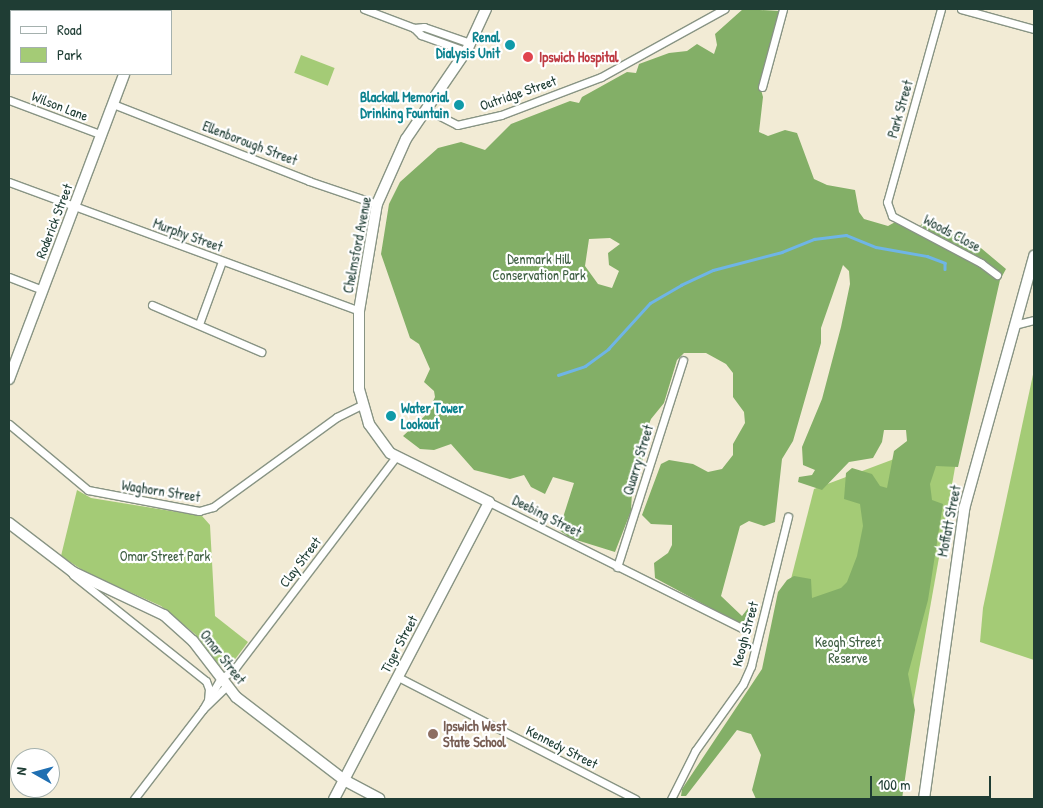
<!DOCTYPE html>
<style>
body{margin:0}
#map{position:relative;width:1043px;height:808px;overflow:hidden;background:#f2ebd5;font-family:"Patrick Hand",sans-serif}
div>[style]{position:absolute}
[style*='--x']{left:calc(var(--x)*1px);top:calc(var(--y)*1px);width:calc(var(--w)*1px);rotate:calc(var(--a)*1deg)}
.green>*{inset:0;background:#a4cb76;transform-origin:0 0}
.forest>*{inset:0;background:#83af67}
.stream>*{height:2.5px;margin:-1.25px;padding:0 1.25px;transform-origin:1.25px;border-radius:1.25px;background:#6fb5e6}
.roads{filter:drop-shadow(1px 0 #889484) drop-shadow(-1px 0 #889484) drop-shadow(0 1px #889484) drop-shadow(0 -1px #889484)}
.street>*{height:7px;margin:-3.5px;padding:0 3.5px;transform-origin:3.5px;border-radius:3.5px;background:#fff}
.secondary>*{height:10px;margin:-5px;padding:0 5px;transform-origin:5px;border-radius:5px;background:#fff}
.dots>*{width:14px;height:14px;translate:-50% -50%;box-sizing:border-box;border:2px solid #fff;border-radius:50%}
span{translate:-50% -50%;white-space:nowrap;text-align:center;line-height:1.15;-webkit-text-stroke:4.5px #fff;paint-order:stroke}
.culture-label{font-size:14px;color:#0d838f;font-weight:700}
.right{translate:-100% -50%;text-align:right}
.left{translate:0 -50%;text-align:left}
.health-label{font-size:14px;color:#be3a42;font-weight:700}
.street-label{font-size:14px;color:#1f3d34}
.park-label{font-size:14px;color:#406044}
.education-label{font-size:14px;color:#785e54;font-weight:700}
.frame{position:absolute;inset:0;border:10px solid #1f3d34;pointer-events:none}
.legend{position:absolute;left:10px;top:10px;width:162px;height:65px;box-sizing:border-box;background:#fff;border:1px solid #a5b1ae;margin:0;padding:6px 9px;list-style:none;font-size:15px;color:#1f3d34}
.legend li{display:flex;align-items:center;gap:10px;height:25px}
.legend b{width:25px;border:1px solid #a5b1ae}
.north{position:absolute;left:10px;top:748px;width:50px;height:50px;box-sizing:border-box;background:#fff;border:1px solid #a5b1ae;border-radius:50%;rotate:277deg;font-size:14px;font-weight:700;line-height:20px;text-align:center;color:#1f3d34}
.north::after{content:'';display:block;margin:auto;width:18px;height:22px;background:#1f6fb2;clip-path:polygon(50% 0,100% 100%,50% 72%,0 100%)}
.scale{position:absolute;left:870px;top:776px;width:121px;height:22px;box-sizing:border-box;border:2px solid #1f3d34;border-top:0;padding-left:6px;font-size:15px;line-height:18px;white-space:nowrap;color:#1f3d34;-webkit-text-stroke:4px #fff;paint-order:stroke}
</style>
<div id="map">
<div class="green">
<i style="left:301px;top:55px;width:36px;height:19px;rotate:21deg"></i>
<i style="clip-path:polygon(1034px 370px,1034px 660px,980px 642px,983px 608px)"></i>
<i style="clip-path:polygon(961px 434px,896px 799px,769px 665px,814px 489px)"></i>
<i style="clip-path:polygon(77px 490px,91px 498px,202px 516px,210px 525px,215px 616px,248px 642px,230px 666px,219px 665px,195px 634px,161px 606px,87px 573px,61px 556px)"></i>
</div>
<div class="forest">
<i style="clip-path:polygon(evenodd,743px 9px,780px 11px,760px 86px,763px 97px,759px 132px,768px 136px,785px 130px,797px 133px,814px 179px,827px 185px,855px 190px,859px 212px,864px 219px,888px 226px,897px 221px,920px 226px,924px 221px,932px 223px,945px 232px,969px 238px,1006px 269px,1000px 280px,958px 467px,936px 466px,930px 484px,932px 500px,943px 504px,928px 600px,908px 674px,915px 710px,902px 799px,756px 799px,752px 790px,761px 755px,751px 734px,737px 730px,686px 796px,681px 796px,682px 789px,762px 669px,778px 592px,787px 580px,794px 576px,811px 579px,812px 598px,841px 588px,847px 582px,857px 556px,863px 526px,860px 504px,844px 499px,846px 473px,852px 468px,872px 474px,880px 486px,887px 488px,894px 451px,907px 441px,906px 430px,884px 430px,882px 442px,873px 458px,849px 462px,822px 490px,798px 482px,799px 477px,812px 475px,815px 470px,803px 465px,802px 447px,822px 399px,841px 327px,850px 284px,849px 271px,843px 265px,821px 328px,821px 343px,793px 441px,782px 459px,775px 522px,764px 526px,749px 521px,740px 526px,721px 596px,742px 616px,749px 607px,755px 608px,747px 635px,742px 632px,742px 625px,655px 578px,654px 563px,668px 553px,672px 545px,672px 525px,651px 524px,642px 515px,661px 464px,669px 460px,693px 464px,708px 472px,722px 469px,733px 455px,733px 444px,745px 423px,744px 412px,733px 397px,733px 373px,726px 364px,706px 353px,684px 353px,677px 360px,664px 403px,651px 419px,644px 437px,643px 459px,632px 492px,631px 511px,615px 552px,570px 538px,559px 530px,574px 483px,553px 477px,545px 494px,531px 487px,524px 475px,510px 479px,474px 470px,451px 444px,434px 450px,420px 449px,403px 436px,428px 413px,435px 397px,434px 391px,424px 382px,430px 369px,419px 344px,410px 338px,381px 254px,389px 204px,400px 182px,438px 148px,461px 142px,485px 150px,511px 124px,570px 101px,579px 103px,582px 97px,627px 72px,636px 73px,639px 64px,669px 53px,687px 51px,697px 44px,714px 54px,717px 45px,715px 34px,743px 9px,610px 238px,620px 244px,608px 253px,609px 265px,619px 271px,612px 288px,598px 284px,585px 266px,589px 239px,610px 238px)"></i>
</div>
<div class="stream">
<i style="--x:558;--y:375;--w:28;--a:-18"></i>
<i style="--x:585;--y:366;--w:29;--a:-36"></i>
<i style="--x:608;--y:349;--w:62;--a:-47.6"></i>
<i style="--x:650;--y:303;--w:36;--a:-30"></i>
<i style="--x:681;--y:285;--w:35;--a:-25"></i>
<i style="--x:713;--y:270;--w:71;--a:-14.6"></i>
<i style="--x:782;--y:252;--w:35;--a:-22"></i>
<i style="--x:814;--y:239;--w:32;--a:-7"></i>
<i style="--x:846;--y:235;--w:32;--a:22"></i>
<i style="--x:876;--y:247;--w:52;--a:10"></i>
<i style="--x:927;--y:256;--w:19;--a:21"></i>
<i style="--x:945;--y:263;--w:6;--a:90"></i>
</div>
<div class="roads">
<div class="street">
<i style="--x:364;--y:9;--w:53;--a:20.8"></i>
<i style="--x:414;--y:28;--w:10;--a:-6"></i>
<i style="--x:424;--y:27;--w:49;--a:19.2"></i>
<i style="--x:941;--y:9;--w:200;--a:105.6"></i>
<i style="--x:887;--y:202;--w:15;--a:70"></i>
<i style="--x:892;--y:216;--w:101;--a:27.8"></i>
<i style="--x:981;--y:263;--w:20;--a:37"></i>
<i style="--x:961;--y:9;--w:76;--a:15.3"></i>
<i style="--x:414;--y:28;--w:10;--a:45"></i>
<i style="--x:421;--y:35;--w:47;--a:20"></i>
<i style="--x:762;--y:87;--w:81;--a:-74.9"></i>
<i style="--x:9;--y:100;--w:99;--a:20.6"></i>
<i style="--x:113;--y:104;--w:211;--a:21.4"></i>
<i style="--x:309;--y:181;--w:72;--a:18.7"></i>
<i style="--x:426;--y:109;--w:35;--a:27"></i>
<i style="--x:457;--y:125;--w:45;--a:-12.8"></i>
<i style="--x:501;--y:115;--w:107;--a:-20.8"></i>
<i style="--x:601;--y:77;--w:141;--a:-28.9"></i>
<i style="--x:9;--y:182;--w:373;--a:20.2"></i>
<i style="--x:9;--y:277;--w:36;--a:21"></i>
<i style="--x:152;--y:305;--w:119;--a:23.3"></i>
<i style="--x:199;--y:324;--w:67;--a:-69.9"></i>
<i style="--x:1014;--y:325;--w:21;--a:-14"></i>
<i style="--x:9;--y:424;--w:103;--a:39.9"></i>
<i style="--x:88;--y:490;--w:113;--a:10.7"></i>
<i style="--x:199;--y:511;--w:15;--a:-16"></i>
<i style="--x:213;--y:507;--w:153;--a:-36"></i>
<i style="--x:337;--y:417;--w:28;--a:-26"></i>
<i style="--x:489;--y:502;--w:283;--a:26.5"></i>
<i style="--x:617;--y:567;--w:217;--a:-72.3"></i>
<i style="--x:73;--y:575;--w:170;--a:38.6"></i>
<i style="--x:206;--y:681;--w:9;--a:69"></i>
<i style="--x:209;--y:689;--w:11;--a:95"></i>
<i style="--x:398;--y:677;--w:267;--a:27.2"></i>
<i style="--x:221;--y:679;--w:18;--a:-38"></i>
<i style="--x:235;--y:668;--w:265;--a:-52.7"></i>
<i style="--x:203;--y:709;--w:33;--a:-44"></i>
<i style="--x:134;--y:799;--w:113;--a:-52.5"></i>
<i style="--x:203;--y:709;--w:36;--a:-60"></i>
<i style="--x:671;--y:799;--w:54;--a:-63.4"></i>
<i style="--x:695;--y:751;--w:82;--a:-54.4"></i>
<i style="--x:743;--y:684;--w:20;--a:-66"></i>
<i style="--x:751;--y:666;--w:154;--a:-76.1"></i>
</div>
<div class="secondary">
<i style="--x:21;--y:9;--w:6;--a:18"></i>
<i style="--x:148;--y:11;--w:2;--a:-63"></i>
<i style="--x:9;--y:379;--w:326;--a:-69.3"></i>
<i style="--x:9;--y:523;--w:81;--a:37.4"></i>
<i style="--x:73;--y:572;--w:101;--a:25.3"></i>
<i style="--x:164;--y:615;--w:39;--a:42"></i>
<i style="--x:193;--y:641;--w:71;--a:52.5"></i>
<i style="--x:236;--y:697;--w:136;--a:37.5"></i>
<i style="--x:344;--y:780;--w:40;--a:28"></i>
<i style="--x:334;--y:799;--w:335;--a:-62.4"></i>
<i style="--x:489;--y:502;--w:110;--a:-153.7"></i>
<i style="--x:390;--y:453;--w:36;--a:-126"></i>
<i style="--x:369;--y:424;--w:36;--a:-106"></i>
<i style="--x:359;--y:389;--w:78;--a:-90"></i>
<i style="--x:359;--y:311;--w:109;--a:-80.5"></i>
<i style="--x:377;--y:204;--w:71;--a:-66"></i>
<i style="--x:406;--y:139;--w:110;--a:-55.7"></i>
<i style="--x:468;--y:48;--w:43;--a:-65.2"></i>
<i style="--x:924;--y:799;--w:293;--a:-82.1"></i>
<i style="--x:964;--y:509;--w:263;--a:-74.5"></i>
</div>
</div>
<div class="dots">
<i style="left:510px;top:45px;background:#0f9aa8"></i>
<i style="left:528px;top:57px;background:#e0444e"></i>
<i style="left:459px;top:105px;background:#0f9aa8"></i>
<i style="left:391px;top:416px;background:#0f9aa8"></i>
<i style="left:433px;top:734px;background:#8d6e63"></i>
</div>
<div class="culture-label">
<span class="right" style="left:500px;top:45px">Renal<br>Dialysis Unit</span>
<span class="right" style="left:449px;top:105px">Blackall Memorial<br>Drinking Fountain</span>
<span class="left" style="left:401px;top:416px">Water Tower<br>Lookout</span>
</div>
<div class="health-label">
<span class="left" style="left:539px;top:57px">Ipswich Hospital</span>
</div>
<div class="street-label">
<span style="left:518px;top:93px;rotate:-19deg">Outridge Street</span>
<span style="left:60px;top:106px;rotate:21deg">Wilson Lane</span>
<span style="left:900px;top:109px;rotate:-74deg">Park Street</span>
<span style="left:250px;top:143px;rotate:21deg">Ellenborough Street</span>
<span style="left:54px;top:221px;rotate:-69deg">Roderick Street</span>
<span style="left:952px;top:233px;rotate:28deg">Woods Close</span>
<span style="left:188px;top:235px;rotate:20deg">Murphy Street</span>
<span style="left:357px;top:245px;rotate:-79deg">Chelmsford Avenue</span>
<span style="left:638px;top:460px;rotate:-73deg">Quarry Street</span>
<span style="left:161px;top:491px;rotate:9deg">Waghorn Street</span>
<span style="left:547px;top:516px;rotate:27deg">Deebing Street</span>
<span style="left:949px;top:521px;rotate:-79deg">Moffatt Street</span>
<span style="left:300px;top:562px;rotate:-53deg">Clay Street</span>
<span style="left:745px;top:634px;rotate:-75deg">Keogh Street</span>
<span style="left:399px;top:644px;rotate:-62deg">Tiger Street</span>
<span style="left:223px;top:657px;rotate:52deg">Omar Street</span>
<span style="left:562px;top:747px;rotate:27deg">Kennedy Street</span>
</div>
<div class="park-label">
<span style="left:539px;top:267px">Denmark Hill<br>Conservation Park</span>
<span style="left:165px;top:556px">Omar Street Park</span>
<span style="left:848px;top:650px">Keogh Street<br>Reserve</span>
</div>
<div class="education-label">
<span class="left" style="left:443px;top:734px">Ipswich West<br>State School</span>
</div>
<div class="frame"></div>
<ul class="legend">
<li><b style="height:6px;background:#fff"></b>Road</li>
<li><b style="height:14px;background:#a4cb76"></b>Park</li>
</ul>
<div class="north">N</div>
<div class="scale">100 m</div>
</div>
